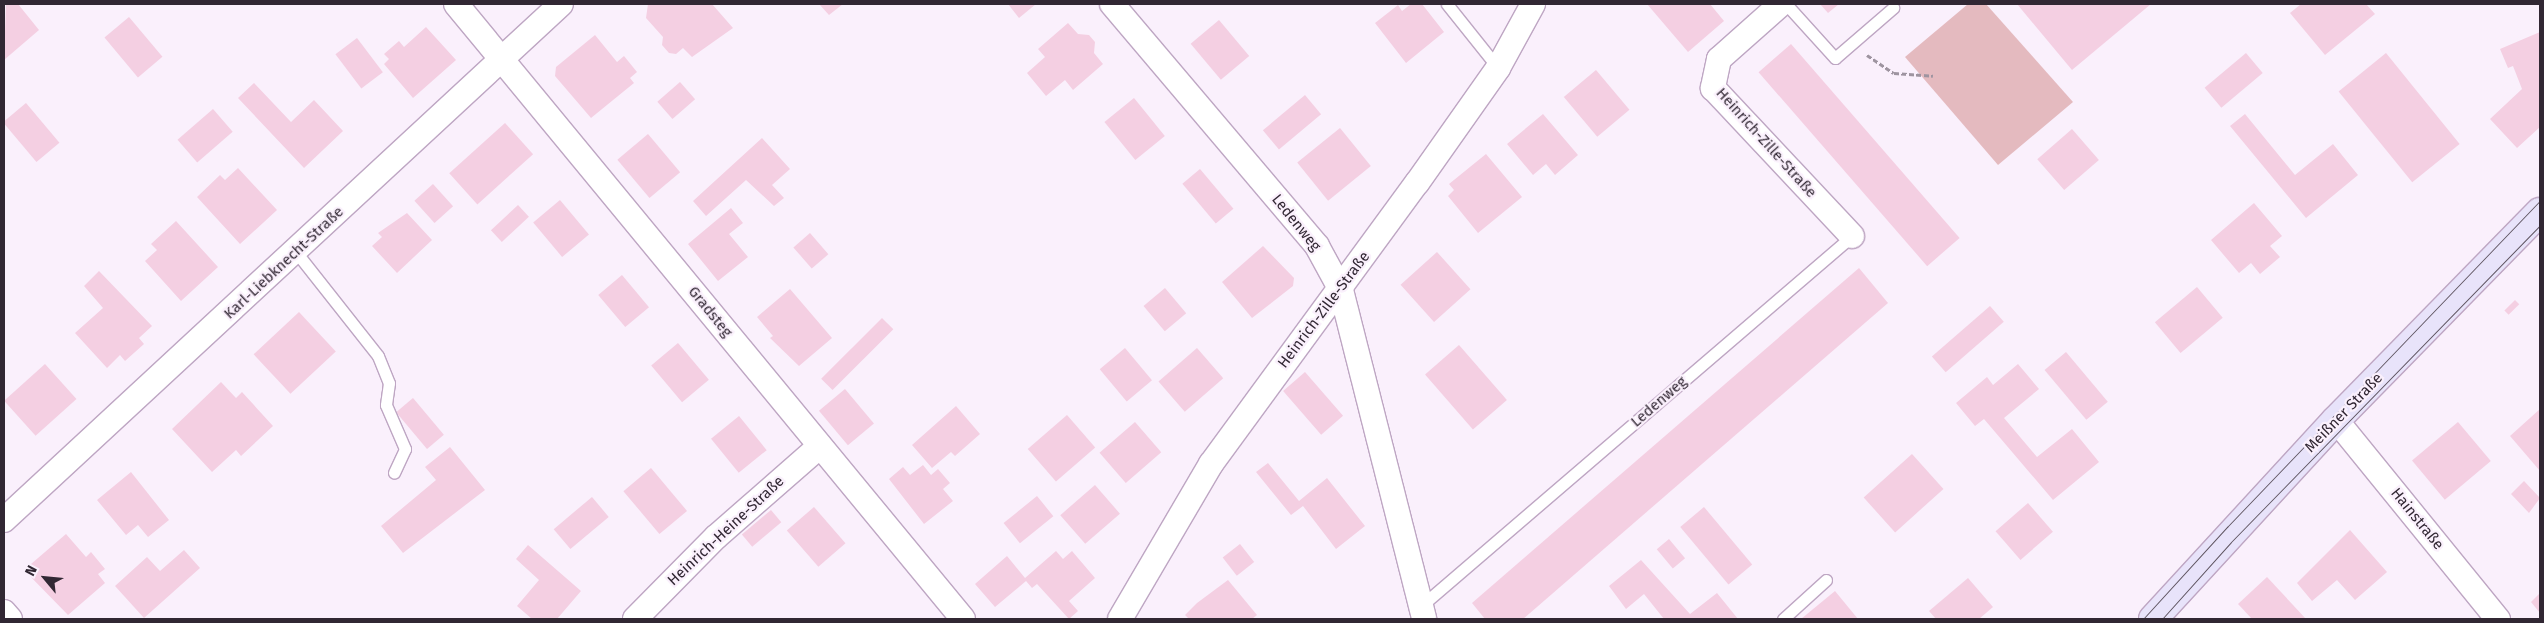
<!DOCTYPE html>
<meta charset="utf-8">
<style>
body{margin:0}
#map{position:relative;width:2544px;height:623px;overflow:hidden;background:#faf0fc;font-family:"Fira Sans",sans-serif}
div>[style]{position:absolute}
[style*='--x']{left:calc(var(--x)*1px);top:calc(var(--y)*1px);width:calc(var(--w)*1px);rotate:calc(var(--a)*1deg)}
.green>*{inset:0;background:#e4babf}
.building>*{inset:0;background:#f4cfe2;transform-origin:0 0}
.path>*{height:3px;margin-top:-1.5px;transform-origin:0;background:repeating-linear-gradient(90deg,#9e94a0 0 5px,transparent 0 7.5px)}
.roads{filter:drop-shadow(1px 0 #bea6c3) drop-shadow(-1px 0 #bea6c3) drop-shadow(0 1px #bea6c3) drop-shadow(0 -1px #bea6c3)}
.lane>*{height:11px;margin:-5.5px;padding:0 5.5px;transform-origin:5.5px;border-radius:5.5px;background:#fff}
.street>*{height:24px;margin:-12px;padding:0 12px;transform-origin:12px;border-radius:12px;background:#fff}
.secondary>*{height:28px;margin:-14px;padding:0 14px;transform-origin:14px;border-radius:14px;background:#e8e3fa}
.tram>*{height:1px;margin:-0.5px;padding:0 0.5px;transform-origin:0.5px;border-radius:0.5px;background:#5e5460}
span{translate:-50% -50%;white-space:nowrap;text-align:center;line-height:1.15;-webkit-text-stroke:4.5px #faf0fc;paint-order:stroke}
.street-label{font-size:15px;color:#312733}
.frame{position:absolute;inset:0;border:5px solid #312733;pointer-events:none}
.north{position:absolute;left:20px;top:553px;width:50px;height:50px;-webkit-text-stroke:4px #faf0fc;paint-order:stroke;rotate:298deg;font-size:14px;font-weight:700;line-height:20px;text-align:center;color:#312733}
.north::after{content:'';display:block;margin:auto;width:18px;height:22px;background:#312733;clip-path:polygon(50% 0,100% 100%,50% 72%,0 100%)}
</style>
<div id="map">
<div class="green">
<i style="clip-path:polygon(1968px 4px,1986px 4px,2073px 102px,1998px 165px,1905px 57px)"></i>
</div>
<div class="building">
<i style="clip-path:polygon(6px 4px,18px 4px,39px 30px,4px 60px)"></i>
<i style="clip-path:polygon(648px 4px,712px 4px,733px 28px,692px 57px,683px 48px,676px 54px,669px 53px,662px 45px,663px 37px,646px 18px)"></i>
<i style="clip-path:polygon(819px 4px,843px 4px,829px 15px)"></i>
<i style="clip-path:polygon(1008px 4px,1036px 4px,1019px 18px)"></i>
<i style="clip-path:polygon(1411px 4px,1422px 4px,1444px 32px,1406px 63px,1375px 23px,1398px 5px,1402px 11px)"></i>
<i style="clip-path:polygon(1647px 4px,1710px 4px,1724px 21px,1688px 52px)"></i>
<i style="clip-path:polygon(1820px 4px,1839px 4px,1828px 13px)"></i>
<i style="clip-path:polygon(2017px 4px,2151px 4px,2072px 70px)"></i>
<i style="clip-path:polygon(2301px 4px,2366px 4px,2375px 14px,2325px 55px,2290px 13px)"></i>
<i style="left:129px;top:17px;width:52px;height:32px;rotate:50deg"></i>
<i style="left:1219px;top:20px;width:47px;height:37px;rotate:50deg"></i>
<i style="clip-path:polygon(1068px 23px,1078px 34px,1089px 35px,1095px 42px,1094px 53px,1103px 64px,1073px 90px,1065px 80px,1046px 96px,1027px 73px,1045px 57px,1038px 49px)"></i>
<i style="clip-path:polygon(426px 27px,456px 60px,413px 98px,384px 64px,389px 59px,384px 54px,399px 41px,404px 47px)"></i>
<i style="clip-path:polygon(2540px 32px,2540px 127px,2517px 148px,2490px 119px,2522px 89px,2513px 66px,2508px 68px,2500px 49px)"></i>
<i style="clip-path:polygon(595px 35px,617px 62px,624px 56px,637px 72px,630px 78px,634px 83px,591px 118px,555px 76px,556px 67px)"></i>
<i style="left:357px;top:38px;width:43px;height:27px;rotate:53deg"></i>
<i style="left:1791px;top:44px;width:257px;height:43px;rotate:49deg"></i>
<i style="left:2246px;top:53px;width:26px;height:54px;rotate:50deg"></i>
<i style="left:2386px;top:53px;width:117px;height:61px;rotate:51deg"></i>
<i style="left:1596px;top:70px;width:52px;height:42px;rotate:50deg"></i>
<i style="left:680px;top:82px;width:23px;height:30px;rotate:49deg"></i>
<i style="clip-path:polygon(254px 83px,291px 122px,314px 100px,343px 131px,304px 168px,238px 98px)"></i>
<i style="left:1305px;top:95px;width:25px;height:55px;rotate:50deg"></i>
<i style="left:1134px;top:98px;width:49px;height:38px;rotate:51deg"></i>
<i style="left:26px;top:103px;width:52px;height:30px;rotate:50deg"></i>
<i style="left:213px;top:109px;width:30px;height:47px;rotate:49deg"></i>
<i style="clip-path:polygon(1543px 114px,1578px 155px,1555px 175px,1546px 164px,1533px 175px,1507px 144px)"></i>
<i style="clip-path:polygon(2245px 114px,2295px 175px,2333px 144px,2358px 175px,2306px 218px,2230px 126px)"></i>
<i style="left:505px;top:123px;width:42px;height:75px;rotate:48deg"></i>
<i style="left:1340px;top:128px;width:49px;height:55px;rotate:51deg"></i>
<i style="left:2072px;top:129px;width:41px;height:46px;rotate:49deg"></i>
<i style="left:648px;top:134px;width:50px;height:40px;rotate:50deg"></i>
<i style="clip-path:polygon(762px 138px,790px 169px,772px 185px,784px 198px,774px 206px,746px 180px,706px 216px,693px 201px)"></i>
<i style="clip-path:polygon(1486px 154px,1522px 197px,1478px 233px,1448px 196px,1454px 190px,1449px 184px)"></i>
<i style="clip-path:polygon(238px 168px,277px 210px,240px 244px,197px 197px,220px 175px,225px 180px)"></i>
<i style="left:1200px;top:169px;width:52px;height:23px;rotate:50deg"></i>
<i style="left:433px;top:184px;width:30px;height:25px;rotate:48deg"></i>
<i style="left:560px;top:200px;width:45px;height:35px;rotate:50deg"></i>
<i style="clip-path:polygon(2254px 203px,2282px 236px,2270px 246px,2280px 257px,2260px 274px,2251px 263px,2239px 273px,2211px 240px)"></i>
<i style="left:518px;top:205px;width:16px;height:37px;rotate:47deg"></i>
<i style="clip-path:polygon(731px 208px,743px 223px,729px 234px,748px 257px,718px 281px,688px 244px)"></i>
<i style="clip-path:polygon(407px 213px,432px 240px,397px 273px,372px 246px,382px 237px,378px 233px)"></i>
<i style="clip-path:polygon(176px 221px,218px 267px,181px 301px,145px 261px,157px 250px,151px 244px)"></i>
<i style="left:810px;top:233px;width:28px;height:22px;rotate:49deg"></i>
<i style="clip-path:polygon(1263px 246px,1294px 278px,1293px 286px,1252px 318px,1222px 282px)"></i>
<i style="left:1437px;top:252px;width:50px;height:49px;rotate:48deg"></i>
<i style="clip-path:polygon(1859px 268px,1888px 303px,1523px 619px,1485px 619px,1472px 603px)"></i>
<i style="clip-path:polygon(99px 271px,152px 326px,139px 338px,144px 344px,125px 361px,120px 355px,107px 368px,75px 333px,103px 308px,84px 286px)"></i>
<i style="left:622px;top:275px;width:42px;height:31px;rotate:50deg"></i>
<i style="left:2197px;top:287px;width:40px;height:55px;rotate:50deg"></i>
<i style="left:1165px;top:288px;width:33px;height:28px;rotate:50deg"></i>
<i style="clip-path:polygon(790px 289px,832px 338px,799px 366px,770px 338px,773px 336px,757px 317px)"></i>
<i style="left:2515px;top:300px;width:6px;height:15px;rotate:45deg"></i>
<i style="left:1990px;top:306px;width:21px;height:77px;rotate:49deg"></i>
<i style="left:299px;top:312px;width:54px;height:62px;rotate:47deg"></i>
<i style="left:882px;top:318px;width:16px;height:86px;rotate:45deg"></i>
<i style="left:678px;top:343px;width:48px;height:35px;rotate:50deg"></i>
<i style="left:1459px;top:345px;width:73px;height:45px;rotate:49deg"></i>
<i style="left:1125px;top:348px;width:42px;height:33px;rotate:50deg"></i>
<i style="left:1197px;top:348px;width:40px;height:51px;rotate:49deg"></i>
<i style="left:2066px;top:352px;width:65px;height:28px;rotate:50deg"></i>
<i style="left:45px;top:364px;width:47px;height:55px;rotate:48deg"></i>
<i style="clip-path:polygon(2018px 364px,2039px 389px,2004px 418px,2037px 457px,2072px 429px,2099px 462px,2053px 500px,1984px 419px,1975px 426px,1956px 403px,1987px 377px,1993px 385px)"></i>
<i style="left:1305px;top:372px;width:58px;height:29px;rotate:49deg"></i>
<i style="clip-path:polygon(221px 382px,236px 398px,242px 392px,273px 426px,241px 456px,236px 450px,212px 472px,172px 429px)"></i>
<i style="left:845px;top:389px;width:45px;height:34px;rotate:50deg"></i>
<i style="left:413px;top:398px;width:48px;height:22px;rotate:50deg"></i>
<i style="clip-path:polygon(956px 406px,980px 434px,955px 456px,951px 452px,932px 468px,912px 445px)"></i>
<i style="clip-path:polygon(2540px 409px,2540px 471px,2510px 436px)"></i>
<i style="left:1067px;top:415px;width:43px;height:52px;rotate:49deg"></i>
<i style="left:739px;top:416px;width:44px;height:36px;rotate:51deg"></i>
<i style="left:1135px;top:422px;width:40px;height:47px;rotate:49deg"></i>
<i style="left:2458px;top:422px;width:51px;height:60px;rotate:50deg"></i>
<i style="clip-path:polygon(450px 447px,485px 490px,403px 553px,381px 526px,436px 480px,425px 467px)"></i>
<i style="left:1912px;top:454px;width:47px;height:65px;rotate:48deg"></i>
<i style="clip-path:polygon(1268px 463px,1299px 501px,1327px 478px,1365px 526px,1336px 549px,1303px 506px,1291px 515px,1256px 472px)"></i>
<i style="clip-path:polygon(923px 465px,931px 475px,938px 469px,950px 483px,943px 489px,953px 501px,924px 524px,889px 479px,903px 467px,910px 475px)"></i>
<i style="left:651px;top:468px;width:56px;height:36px;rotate:50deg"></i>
<i style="clip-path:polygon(131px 472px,169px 520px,148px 537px,138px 525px,126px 535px,97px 500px)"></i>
<i style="clip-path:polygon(2524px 481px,2540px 498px,2529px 513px,2511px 494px)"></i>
<i style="left:1095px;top:485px;width:38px;height:46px;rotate:49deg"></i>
<i style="left:1037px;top:496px;width:26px;height:43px;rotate:51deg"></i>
<i style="left:592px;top:497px;width:26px;height:50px;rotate:50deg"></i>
<i style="left:2028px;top:503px;width:38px;height:43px;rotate:49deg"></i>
<i style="left:814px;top:507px;width:48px;height:36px;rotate:49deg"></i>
<i style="left:1704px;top:507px;width:75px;height:31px;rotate:50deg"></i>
<i style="left:771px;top:510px;width:16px;height:38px;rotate:50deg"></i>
<i style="clip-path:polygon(2350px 530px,2387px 572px,2355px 600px,2337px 580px,2312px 601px,2297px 583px)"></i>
<i style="clip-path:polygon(66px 534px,86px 557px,91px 552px,105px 569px,98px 574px,105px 583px,68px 615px,24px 570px)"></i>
<i style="left:1669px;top:539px;width:25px;height:16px;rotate:50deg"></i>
<i style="left:1240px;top:544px;width:23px;height:22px;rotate:52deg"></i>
<i style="clip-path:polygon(528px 545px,581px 591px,557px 619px,532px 619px,517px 606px,539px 580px,516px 559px)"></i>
<i style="clip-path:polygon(184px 550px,200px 568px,144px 618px,115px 586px,147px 557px,160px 571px)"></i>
<i style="clip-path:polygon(1056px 551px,1063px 559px,1072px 551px,1095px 578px,1069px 601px,1078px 611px,1069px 619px,1037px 584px,1032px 588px,1026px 581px,995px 607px,975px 584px,1007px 556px,1025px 578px)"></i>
<i style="clip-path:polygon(1641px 560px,1690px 614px,1717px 593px,1738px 619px,1664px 619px,1644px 594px,1626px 609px,1609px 586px)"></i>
<i style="clip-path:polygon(2267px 577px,2306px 619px,2252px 619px,2238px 604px)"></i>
<i style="clip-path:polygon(1968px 578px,1993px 607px,1979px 619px,1936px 619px,1929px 611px)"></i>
<i style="clip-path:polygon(1228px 580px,1257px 615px,1252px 619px,1189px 619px,1185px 615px,1197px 603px)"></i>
<i style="clip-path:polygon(1835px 591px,1858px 619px,1801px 619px)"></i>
<i style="clip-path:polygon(2540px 593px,2540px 613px,2531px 602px)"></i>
</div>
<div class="path">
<i style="--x:1867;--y:55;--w:32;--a:34"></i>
<i style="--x:1894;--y:73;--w:39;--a:4"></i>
</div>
<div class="roads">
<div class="lane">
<i style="--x:1447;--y:4;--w:82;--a:51.4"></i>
<i style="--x:1786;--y:4;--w:73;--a:47.8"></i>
<i style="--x:1835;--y:58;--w:77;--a:-40.8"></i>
<i style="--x:296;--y:252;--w:132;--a:51.7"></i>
<i style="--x:378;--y:356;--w:29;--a:68"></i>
<i style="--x:389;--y:383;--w:22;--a:98"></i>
<i style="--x:386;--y:405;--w:48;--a:66.6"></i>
<i style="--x:405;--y:449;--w:26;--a:115"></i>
<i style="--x:1421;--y:606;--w:568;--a:-40.65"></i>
<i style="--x:1783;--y:619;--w:58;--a:-42.2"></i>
</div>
<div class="street">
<i style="--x:456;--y:4;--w:797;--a:50.5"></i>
<i style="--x:1112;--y:4;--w:317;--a:49.7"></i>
<i style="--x:1317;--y:246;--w:50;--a:61.4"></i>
<i style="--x:1341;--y:290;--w:339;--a:75.8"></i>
<i style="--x:1781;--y:4;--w:83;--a:138.4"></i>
<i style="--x:1719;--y:59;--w:30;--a:102"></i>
<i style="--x:1713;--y:88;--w:203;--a:46.8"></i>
<i style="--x:2336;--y:420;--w:257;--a:50.9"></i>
<i style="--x:4;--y:520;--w:759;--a:-42.81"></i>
<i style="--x:4;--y:612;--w:9;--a:49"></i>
<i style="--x:635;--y:619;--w:115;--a:-45.4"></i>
<i style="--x:716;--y:537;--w:138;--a:-41.2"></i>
<i style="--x:1120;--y:619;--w:180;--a:-59.6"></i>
<i style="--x:1211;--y:464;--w:348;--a:-53.8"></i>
<i style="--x:1417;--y:183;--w:141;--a:-54.8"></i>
<i style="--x:1498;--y:68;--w:73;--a:-61.3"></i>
</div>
<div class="secondary">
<i style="--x:2153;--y:619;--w:270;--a:-47.4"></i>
<i style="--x:2336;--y:420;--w:291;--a:-45.6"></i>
</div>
</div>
<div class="tram">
<i style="--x:2143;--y:619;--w:125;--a:-47.6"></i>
<i style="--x:2227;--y:527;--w:452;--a:-46.2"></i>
<i style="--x:2162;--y:619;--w:103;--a:-48.1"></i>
<i style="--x:2231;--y:542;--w:443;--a:-45.7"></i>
</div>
<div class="street-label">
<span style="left:1766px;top:143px;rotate:48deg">Heinrich-Zille-Straße</span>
<span style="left:1296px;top:223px;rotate:51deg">Ledenweg</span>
<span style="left:284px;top:263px;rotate:-43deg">Karl-Liebknecht-Straße</span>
<span style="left:1324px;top:310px;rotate:-53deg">Heinrich-Zille-Straße</span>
<span style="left:710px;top:312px;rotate:51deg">Gradsteg</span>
<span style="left:1659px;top:402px;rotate:-41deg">Ledenweg</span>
<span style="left:2344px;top:413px;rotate:-46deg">Meißner Straße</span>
<span style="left:2417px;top:519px;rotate:51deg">Hainstraße</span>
<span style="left:726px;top:531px;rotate:-43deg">Heinrich-Heine-Straße</span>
</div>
<div class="frame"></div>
<div class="north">N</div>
</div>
